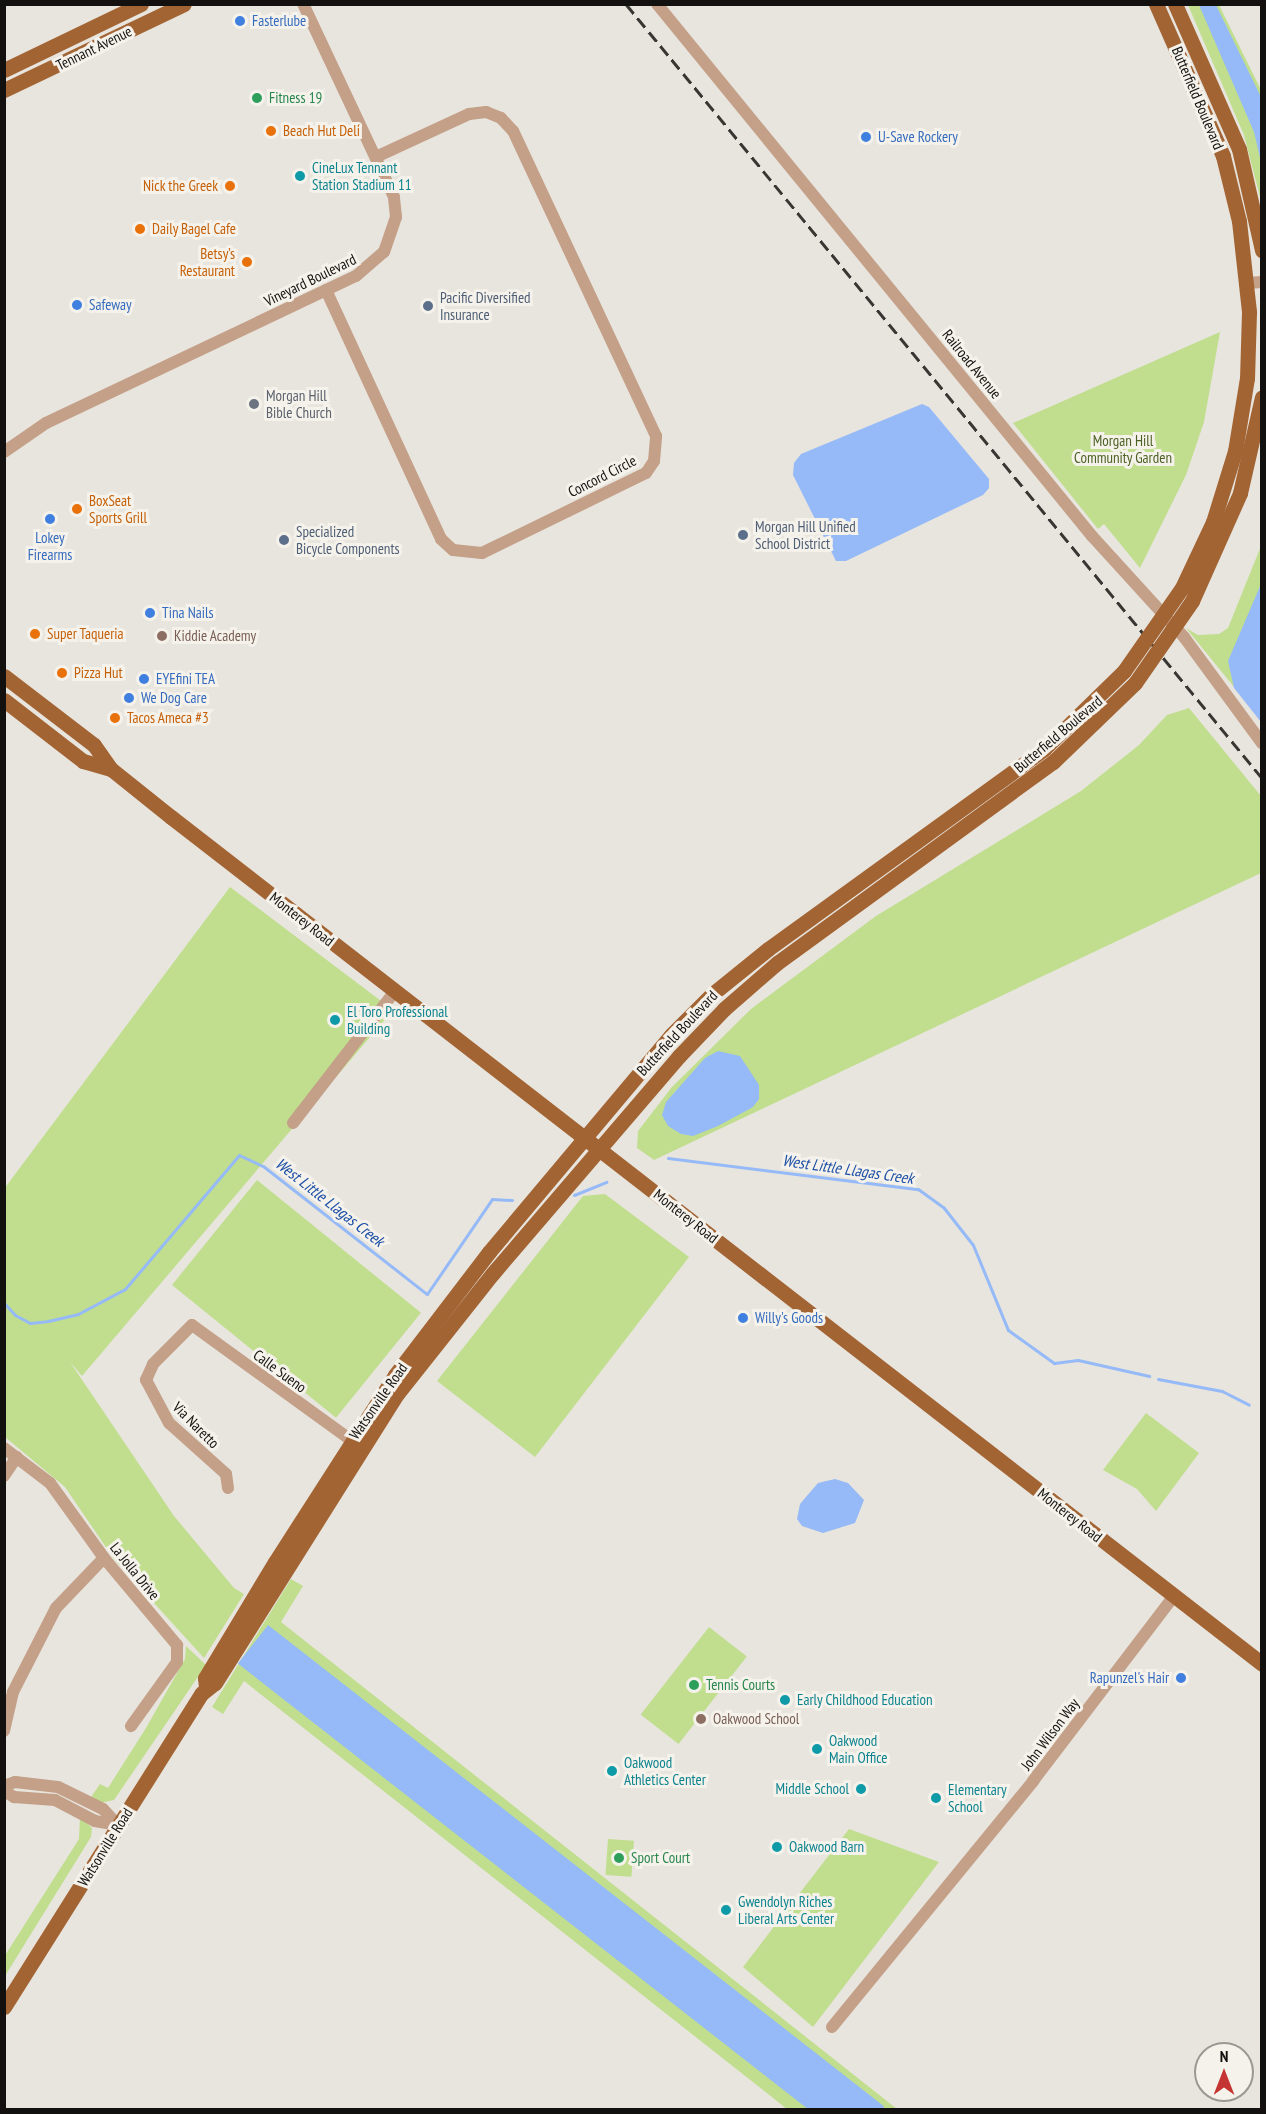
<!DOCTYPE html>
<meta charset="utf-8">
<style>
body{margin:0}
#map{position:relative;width:1266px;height:2114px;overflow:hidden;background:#e8e5de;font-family:"PT Sans Narrow",sans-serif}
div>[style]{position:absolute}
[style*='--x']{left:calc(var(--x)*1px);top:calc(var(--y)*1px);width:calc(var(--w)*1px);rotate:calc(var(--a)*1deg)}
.green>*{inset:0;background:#c0de8e;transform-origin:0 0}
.water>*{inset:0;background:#95baf7;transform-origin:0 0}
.stream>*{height:3px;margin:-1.5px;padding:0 1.5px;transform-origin:1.5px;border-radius:1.5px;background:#95baf7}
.minor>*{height:12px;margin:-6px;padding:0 6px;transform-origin:6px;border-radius:6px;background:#c4a088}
.major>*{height:15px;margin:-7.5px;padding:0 7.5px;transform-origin:7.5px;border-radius:7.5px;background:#a36434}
.rail>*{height:3px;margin-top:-1.5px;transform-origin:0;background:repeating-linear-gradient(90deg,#383633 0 12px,transparent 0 18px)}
.major-bridge>*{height:15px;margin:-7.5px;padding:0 7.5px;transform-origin:7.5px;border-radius:7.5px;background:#a36434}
.dots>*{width:16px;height:16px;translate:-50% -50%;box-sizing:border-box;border:3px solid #f5f2eb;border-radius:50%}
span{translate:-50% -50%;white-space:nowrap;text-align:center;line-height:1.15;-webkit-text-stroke:6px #f5f2eb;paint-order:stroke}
.shop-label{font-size:15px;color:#366cbe}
.left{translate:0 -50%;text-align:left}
.right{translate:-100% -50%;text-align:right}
.street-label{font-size:15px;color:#12110f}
.leisure-label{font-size:15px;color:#27864d}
.food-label{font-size:15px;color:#c56008}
.culture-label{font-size:15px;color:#0d838f}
.service-label{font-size:15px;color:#4e5e75}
.worship-label{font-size:15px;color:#5b616d}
.park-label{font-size:15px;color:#4c6123}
.education-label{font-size:15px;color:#785e54}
.water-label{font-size:16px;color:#1c4fa7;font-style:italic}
.frame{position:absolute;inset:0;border:6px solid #12110f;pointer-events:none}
.north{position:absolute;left:1194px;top:2042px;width:60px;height:60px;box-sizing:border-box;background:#f5f2eb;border:2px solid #9a9893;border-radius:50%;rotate:0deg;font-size:16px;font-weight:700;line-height:24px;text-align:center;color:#12110f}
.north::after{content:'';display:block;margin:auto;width:21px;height:27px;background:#c33432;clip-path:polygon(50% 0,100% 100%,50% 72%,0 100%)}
</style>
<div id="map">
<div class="green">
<i style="clip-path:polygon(1188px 5px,1219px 5px,1261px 90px,1261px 201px,1244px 135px)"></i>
<i style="clip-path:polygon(1220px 332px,1204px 422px,1186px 475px,1140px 568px,1104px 524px,1098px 529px,1013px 423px)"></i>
<i style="clip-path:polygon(1261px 546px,1261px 720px,1186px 628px,1198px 635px,1219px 634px,1228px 628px)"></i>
<i style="clip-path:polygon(1189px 708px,1261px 796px,1261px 873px,654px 1160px,637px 1148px,638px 1131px,672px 1087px,751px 1009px,876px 916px,1081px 791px,1139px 745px,1167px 715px)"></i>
<i style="clip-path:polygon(230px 887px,393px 1010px,82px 1376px,70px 1362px,174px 1516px,234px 1588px,244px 1594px,204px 1658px,114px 1559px,65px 1487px,5px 1437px,4px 1189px)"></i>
<i style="left:257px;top:1180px;width:211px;height:135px;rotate:39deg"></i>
<i style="clip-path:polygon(605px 1194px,689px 1257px,535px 1457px,437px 1381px,583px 1196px)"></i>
<i style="clip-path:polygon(1146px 1413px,1199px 1453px,1156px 1511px,1137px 1489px,1103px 1470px)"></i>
<i style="clip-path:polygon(291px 1579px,303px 1586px,281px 1622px,897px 2109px,787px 2109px,244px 1681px,223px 1714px,212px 1707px)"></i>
<i style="left:709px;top:1627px;width:48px;height:111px;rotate:38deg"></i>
<i style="clip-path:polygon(186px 1646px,206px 1665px,114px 1800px,100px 1803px,91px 1797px,100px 1784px,108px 1788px,146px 1728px,185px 1659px)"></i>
<i style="clip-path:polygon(80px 1816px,92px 1828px,91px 1837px,5px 1976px,4px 1957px,79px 1839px)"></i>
<i style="clip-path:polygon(849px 1829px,939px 1862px,813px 2027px,743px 1967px)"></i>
<i style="left:608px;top:1839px;width:26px;height:36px;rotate:4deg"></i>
</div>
<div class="water">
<i style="clip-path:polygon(1199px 5px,1216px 5px,1261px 97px,1261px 162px,1254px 132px)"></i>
<i style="clip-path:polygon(922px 404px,929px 407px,989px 479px,989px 488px,983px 495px,846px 561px,836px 561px,793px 475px,794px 463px,801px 454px)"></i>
<i style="clip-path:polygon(1261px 584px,1261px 722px,1234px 688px,1228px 661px)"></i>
<i style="clip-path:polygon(718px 1051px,740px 1056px,759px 1085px,759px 1099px,753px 1107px,718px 1126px,693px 1136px,681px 1134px,668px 1126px,662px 1115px,666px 1102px,705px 1058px)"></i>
<i style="clip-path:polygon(835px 1479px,848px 1483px,864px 1500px,855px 1523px,823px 1533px,802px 1526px,797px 1519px,800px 1504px,818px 1483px)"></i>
<i style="left:268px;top:1625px;width:782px;height:49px;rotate:38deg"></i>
</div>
<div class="stream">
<i style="--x:668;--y:1158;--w:252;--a:7.1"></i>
<i style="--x:918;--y:1189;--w:32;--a:36"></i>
<i style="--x:944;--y:1208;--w:47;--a:51.9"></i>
<i style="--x:973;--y:1245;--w:92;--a:67.6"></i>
<i style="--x:1008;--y:1330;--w:57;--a:35.7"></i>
<i style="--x:1054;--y:1363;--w:24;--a:-7"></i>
<i style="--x:1078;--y:1360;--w:73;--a:12.7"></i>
<i style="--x:574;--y:1195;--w:35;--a:-22"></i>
<i style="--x:4;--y:1303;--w:16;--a:47"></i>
<i style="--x:15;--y:1315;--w:17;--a:28"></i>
<i style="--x:30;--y:1323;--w:18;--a:-6"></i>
<i style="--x:48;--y:1321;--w:31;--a:-13"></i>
<i style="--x:78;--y:1314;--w:53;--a:-28"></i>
<i style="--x:125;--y:1289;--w:176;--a:-49.6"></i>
<i style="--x:239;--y:1155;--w:26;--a:25"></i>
<i style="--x:263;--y:1166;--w:208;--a:38"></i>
<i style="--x:427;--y:1294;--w:115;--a:-55.6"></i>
<i style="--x:492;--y:1199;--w:20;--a:3"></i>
<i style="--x:1158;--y:1379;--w:65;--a:10.6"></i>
<i style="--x:1222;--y:1391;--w:30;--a:27"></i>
</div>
<div class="minor">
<i style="--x:657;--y:4;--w:687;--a:50.73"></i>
<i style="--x:1092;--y:536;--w:137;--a:47.7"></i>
<i style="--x:1184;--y:637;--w:132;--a:53.7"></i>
<i style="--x:1248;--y:283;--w:14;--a:-4"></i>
<i style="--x:326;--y:290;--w:274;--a:65.2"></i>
<i style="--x:441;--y:539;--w:16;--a:43"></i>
<i style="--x:453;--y:550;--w:29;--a:6"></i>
<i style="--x:482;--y:553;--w:182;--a:-26"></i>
<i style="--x:646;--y:473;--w:14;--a:-56"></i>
<i style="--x:654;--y:461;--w:25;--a:-85"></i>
<i style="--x:656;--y:436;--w:337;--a:-115.1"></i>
<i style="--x:513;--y:131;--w:18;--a:-133"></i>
<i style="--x:501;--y:118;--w:16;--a:-158"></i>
<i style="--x:486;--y:112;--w:17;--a:173"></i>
<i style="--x:469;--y:114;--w:102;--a:155.2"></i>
<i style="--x:4;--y:452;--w:51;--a:-34.6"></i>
<i style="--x:46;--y:423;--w:343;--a:-25.4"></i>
<i style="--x:356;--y:276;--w:37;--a:-41"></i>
<i style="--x:384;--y:252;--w:37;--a:-71"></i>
<i style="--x:396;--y:217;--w:20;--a:-96"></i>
<i style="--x:394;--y:197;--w:213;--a:-115.2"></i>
<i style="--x:293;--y:1123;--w:167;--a:-52.3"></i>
<i style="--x:4;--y:1448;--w:58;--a:37.3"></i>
<i style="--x:50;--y:1483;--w:92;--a:54.2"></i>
<i style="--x:104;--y:1558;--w:114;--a:50"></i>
<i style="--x:177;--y:1645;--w:17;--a:90"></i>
<i style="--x:177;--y:1662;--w:79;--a:125.7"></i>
<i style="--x:4;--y:1476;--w:23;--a:-56"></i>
<i style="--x:228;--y:1488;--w:14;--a:-98"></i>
<i style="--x:226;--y:1474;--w:76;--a:-138.2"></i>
<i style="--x:169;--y:1423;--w:49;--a:-118.1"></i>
<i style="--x:146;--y:1380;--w:17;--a:-66"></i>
<i style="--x:153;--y:1364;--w:55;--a:-45"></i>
<i style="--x:192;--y:1325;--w:196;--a:35.9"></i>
<i style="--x:4;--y:1731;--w:40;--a:-77"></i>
<i style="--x:13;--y:1692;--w:94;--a:-62.9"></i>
<i style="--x:56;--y:1608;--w:69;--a:-46.2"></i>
<i style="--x:4;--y:1786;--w:12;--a:-20"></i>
<i style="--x:15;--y:1782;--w:43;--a:6.6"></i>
<i style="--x:58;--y:1787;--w:50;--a:26.1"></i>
<i style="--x:103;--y:1809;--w:22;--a:47"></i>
<i style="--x:4;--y:1791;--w:12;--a:31"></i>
<i style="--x:14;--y:1797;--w:41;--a:4.2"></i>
<i style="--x:55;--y:1800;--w:45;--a:27.7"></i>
<i style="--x:95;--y:1821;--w:23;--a:10"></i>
<i style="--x:832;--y:2027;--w:318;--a:-50.7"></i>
<i style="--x:1033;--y:1781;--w:233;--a:-52.7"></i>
</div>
<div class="major">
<i style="--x:1156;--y:4;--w:166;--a:66.2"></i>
<i style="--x:1223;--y:156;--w:67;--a:76.2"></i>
<i style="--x:1239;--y:221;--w:92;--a:83.7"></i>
<i style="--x:1249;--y:312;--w:66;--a:91.7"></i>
<i style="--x:1247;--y:378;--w:74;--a:99.3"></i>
<i style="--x:1235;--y:451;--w:74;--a:107.2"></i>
<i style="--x:1213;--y:522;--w:73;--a:115.2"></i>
<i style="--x:1175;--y:4;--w:158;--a:66.2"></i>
<i style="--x:1239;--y:149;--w:104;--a:77.2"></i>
<i style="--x:4;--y:70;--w:152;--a:-25.7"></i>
<i style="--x:4;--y:90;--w:199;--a:-25.5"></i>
<i style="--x:1192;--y:601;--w:118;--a:-66"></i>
<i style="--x:1240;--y:493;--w:98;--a:-77.1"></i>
<i style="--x:4;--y:676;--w:113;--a:37.5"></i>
<i style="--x:94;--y:745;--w:29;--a:55"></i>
<i style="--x:111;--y:769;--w:77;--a:38.7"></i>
<i style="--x:171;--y:817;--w:1381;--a:37.82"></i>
<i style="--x:4;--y:700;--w:100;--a:37.7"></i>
<i style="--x:83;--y:761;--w:29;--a:16"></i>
<i style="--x:206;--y:1687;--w:9;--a:-96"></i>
<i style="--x:205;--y:1678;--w:135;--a:-58.9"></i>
<i style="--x:275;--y:1562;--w:222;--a:-57.3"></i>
<i style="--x:395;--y:1375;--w:155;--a:-52.6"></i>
<i style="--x:489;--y:1252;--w:283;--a:-50"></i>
<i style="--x:671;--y:1035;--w:57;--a:-45"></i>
<i style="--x:711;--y:995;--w:73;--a:-38.9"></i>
<i style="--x:768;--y:949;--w:341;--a:-35.9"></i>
<i style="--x:1044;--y:749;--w:112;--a:-44.3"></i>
<i style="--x:4;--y:2007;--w:371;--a:-57.8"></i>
<i style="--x:202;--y:1693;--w:16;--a:-38"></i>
<i style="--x:215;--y:1683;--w:342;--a:-57.8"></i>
<i style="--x:397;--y:1394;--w:154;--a:-51.6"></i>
<i style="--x:493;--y:1273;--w:286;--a:-49.4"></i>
<i style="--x:679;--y:1056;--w:65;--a:-46.2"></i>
<i style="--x:724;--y:1009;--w:70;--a:-41"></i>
<i style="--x:777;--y:963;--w:341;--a:-36.1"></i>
<i style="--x:1053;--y:762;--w:114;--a:-43.9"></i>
</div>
<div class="rail">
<i style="--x:626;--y:4;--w:1002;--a:50.59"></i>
</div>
<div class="major-bridge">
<i style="--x:1124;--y:671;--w:101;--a:-55.1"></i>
<i style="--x:1135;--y:683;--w:100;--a:-55.2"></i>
</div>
<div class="dots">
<i style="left:240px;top:21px;background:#3f7fe0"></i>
<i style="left:257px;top:98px;background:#2e9e5b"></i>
<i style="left:271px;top:131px;background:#e8710a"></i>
<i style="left:866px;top:137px;background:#3f7fe0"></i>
<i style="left:300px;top:176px;background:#0f9aa8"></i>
<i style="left:230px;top:186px;background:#e8710a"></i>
<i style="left:140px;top:229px;background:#e8710a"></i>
<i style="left:247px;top:262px;background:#e8710a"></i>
<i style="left:77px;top:305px;background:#3f7fe0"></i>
<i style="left:428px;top:306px;background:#5c6f8a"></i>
<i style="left:254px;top:404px;background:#6b7280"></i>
<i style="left:77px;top:509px;background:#e8710a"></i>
<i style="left:50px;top:519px;background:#3f7fe0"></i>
<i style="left:743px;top:535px;background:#5c6f8a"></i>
<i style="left:284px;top:540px;background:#5c6f8a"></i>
<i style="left:150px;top:613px;background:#3f7fe0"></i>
<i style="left:35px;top:634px;background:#e8710a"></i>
<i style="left:162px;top:636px;background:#8d6e63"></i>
<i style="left:62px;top:673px;background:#e8710a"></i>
<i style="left:144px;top:679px;background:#3f7fe0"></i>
<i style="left:129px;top:698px;background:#3f7fe0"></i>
<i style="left:115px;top:718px;background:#e8710a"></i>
<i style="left:335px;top:1020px;background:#0f9aa8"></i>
<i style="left:743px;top:1318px;background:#3f7fe0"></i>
<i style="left:1181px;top:1678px;background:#3f7fe0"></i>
<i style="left:694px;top:1685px;background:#2e9e5b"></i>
<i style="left:785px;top:1700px;background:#0f9aa8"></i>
<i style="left:701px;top:1719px;background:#8d6e63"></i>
<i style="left:817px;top:1749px;background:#0f9aa8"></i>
<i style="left:612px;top:1771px;background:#0f9aa8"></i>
<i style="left:861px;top:1789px;background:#0f9aa8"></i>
<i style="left:936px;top:1798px;background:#0f9aa8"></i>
<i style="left:777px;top:1847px;background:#0f9aa8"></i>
<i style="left:619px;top:1858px;background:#2e9e5b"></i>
<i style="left:726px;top:1910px;background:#0f9aa8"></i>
</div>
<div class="shop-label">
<span class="left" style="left:252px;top:21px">Fasterlube</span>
<span class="left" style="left:878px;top:137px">U-Save Rockery</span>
<span class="left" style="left:89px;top:305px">Safeway</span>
<span style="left:50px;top:546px">Lokey<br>Firearms</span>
<span class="left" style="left:162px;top:613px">Tina Nails</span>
<span class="left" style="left:156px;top:679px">EYEfini TEA</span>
<span class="left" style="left:141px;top:698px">We Dog Care</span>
<span class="left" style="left:755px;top:1318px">Willy's Goods</span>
<span class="right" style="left:1169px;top:1678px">Rapunzel's Hair</span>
</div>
<div class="street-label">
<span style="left:94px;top:48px;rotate:-26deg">Tennant Avenue</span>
<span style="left:1198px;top:98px;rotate:67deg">Butterfield Boulevard</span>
<span style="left:310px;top:280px;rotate:-26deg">Vineyard Boulevard</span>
<span style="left:972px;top:364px;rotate:51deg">Railroad Avenue</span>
<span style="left:602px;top:476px;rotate:-27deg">Concord Circle</span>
<span style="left:1058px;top:734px;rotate:-40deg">Butterfield Boulevard</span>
<span style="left:302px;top:919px;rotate:38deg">Monterey Road</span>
<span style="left:677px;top:1033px;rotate:-47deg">Butterfield Boulevard</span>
<span style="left:686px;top:1216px;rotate:38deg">Monterey Road</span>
<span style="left:280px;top:1371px;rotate:36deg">Calle Sueno</span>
<span style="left:378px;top:1401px;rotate:-55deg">Watsonville Road</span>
<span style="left:196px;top:1425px;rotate:45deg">Via Naretto</span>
<span style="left:1070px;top:1515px;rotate:38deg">Monterey Road</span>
<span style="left:135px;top:1571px;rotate:51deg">La Jolla Drive</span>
<span style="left:1050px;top:1734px;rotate:-53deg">John Wilson Way</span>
<span style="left:105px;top:1847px;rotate:-58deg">Watsonville Road</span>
</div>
<div class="leisure-label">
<span class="left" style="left:269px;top:98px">Fitness 19</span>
<span class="left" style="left:706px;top:1685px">Tennis Courts</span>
<span class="left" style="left:631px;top:1858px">Sport Court</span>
</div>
<div class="food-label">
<span class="left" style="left:283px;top:131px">Beach Hut Deli</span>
<span class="right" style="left:218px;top:186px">Nick the Greek</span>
<span class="left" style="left:152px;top:229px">Daily Bagel Cafe</span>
<span class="right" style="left:235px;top:262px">Betsy’s<br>Restaurant</span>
<span class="left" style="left:89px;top:509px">BoxSeat<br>Sports Grill</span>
<span class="left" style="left:47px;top:634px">Super Taqueria</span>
<span class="left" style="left:74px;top:673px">Pizza Hut</span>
<span class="left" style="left:127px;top:718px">Tacos Ameca #3</span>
</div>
<div class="culture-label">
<span class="left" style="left:312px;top:176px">CineLux Tennant<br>Station Stadium 11</span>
<span class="left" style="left:347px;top:1020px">El Toro Professional<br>Building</span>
<span class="left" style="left:797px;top:1700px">Early Childhood Education</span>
<span class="left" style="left:829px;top:1749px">Oakwood<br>Main Office</span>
<span class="left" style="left:624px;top:1771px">Oakwood<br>Athletics Center</span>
<span class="right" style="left:849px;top:1789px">Middle School</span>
<span class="left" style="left:948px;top:1798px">Elementary<br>School</span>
<span class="left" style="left:789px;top:1847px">Oakwood Barn</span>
<span class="left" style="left:738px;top:1910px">Gwendolyn Riches<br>Liberal Arts Center</span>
</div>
<div class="service-label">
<span class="left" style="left:440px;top:306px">Pacific Diversified<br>Insurance</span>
<span class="left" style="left:755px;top:535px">Morgan Hill Unified<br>School District</span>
<span class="left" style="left:296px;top:540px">Specialized<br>Bicycle Components</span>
</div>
<div class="worship-label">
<span class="left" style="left:266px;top:404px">Morgan Hill<br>Bible Church</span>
</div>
<div class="park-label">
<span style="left:1123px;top:449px">Morgan Hill<br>Community Garden</span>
</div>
<div class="education-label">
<span class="left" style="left:174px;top:636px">Kiddie Academy</span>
<span class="left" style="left:713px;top:1719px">Oakwood School</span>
</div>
<div class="water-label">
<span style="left:848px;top:1169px;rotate:8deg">West Little Llagas Creek</span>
<span style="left:330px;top:1202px;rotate:38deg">West Little Llagas Creek</span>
</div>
<div class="frame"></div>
<div class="north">N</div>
</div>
